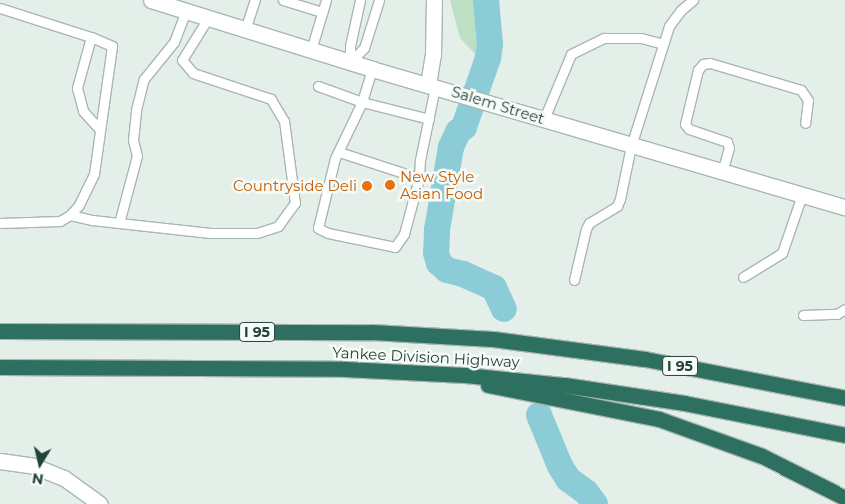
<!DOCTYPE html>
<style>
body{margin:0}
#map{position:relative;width:845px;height:504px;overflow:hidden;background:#e5efea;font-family:Montserrat,sans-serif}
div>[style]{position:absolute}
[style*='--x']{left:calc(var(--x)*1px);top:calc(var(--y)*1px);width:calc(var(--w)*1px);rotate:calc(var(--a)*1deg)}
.green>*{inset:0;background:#bde0c5}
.river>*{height:26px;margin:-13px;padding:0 13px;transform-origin:13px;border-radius:13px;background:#8bccd6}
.roads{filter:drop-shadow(1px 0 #a7b8b1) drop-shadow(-1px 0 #a7b8b1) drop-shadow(0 1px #a7b8b1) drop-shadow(0 -1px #a7b8b1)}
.service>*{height:9px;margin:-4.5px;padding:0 4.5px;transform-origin:4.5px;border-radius:4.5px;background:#fff}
.minor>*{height:15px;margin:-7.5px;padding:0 7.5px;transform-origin:7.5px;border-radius:7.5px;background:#fff}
.secondary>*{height:15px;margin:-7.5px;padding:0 7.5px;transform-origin:7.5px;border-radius:7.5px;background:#fff}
.motorway>*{height:15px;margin:-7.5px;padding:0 7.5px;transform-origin:7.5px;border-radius:7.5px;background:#2d7060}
.dots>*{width:14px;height:14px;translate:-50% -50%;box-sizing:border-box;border:2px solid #f6fbf8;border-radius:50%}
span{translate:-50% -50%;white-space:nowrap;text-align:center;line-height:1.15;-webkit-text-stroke:5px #f6fbf8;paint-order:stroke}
.shield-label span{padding:1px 4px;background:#f6fbf8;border:1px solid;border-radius:4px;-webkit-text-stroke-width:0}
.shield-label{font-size:14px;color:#234238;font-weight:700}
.street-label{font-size:15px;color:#234238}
.food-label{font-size:15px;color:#c56008}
.left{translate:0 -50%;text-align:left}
.right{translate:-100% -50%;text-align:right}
.north{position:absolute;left:15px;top:439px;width:50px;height:50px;-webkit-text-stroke:4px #f6fbf8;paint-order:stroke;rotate:189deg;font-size:14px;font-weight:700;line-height:20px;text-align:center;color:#234238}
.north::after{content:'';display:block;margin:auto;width:18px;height:22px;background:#234238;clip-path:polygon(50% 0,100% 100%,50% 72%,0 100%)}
</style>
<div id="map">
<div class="green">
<i style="clip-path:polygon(450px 0,491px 0,496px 46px,500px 55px,497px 65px,473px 62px,475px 54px,460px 38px)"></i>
</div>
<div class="river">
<i style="--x:486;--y:0;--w:44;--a:84.8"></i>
<i style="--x:490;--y:44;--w:14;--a:98"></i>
<i style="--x:488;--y:58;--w:73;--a:109.2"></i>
<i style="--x:464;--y:127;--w:8;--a:140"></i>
<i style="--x:458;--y:132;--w:17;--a:115"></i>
<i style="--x:451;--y:147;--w:84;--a:99.6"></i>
<i style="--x:437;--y:230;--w:23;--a:92"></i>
<i style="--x:436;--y:253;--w:10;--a:73"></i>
<i style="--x:439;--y:263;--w:11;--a:41"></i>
<i style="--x:447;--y:270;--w:16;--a:14"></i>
<i style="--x:463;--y:274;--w:34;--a:24"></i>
<i style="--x:494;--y:288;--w:23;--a:65"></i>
<i style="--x:539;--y:415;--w:55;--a:67.6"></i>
<i style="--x:560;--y:466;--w:15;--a:58"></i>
<i style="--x:568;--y:479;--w:22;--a:36"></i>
<i style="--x:586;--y:492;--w:15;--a:53"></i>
</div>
<div class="roads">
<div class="service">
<i style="--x:283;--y:0;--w:41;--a:17.1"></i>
<i style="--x:0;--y:8;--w:96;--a:17.7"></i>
<i style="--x:91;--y:37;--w:23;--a:23"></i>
<i style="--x:112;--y:46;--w:129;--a:98"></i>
<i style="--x:94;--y:174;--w:34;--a:116"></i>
<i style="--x:79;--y:205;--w:13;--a:132"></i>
<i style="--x:70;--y:215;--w:12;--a:149"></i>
<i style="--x:60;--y:221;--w:60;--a:178.1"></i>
<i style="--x:245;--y:30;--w:32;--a:-72"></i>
<i style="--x:91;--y:37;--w:53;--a:105.4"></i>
<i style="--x:77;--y:88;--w:24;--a:75"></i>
<i style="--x:83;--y:111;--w:25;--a:48"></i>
<i style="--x:311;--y:50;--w:52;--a:-73.3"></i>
<i style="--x:350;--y:62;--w:20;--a:-45"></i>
<i style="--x:364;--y:48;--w:50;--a:-72.6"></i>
<i style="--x:350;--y:62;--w:16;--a:-90"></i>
<i style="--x:350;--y:46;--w:47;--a:-77.7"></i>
<i style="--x:372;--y:69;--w:34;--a:107"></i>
<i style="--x:362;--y:102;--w:62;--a:115.7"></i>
<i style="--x:335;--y:158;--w:72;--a:103.7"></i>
<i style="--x:318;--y:228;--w:11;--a:27"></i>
<i style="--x:328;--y:233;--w:68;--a:11.8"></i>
<i style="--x:395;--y:247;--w:16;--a:-55"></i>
<i style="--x:404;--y:234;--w:58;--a:-75"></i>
<i style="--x:419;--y:178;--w:18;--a:-87"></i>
<i style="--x:420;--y:160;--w:75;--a:-78.4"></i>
<i style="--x:318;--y:86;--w:47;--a:20"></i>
<i style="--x:362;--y:102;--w:69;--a:14.2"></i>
<i style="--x:544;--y:119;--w:70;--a:-67.4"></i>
<i style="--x:571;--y:54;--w:37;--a:-26"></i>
<i style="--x:604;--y:38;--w:37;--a:0"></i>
<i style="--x:641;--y:38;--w:23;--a:15"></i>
<i style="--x:339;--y:152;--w:84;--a:18"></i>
<i style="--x:722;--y:172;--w:25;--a:-74"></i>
<i style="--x:729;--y:148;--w:6;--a:-108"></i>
<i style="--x:727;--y:142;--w:40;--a:-161.1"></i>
<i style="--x:689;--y:129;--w:6;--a:-129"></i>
<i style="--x:685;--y:124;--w:56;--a:-76.5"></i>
<i style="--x:698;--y:70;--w:8;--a:-50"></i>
<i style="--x:703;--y:64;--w:7;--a:-8"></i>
<i style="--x:710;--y:63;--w:95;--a:16.5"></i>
<i style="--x:801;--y:90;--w:12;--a:55"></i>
<i style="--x:808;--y:100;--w:23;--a:97"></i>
<i style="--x:70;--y:215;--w:23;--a:13"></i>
<i style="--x:92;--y:220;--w:119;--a:6.3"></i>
<i style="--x:210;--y:233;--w:47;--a:0"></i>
<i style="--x:257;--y:233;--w:22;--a:-18"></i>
<i style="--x:278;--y:226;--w:29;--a:-54"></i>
<i style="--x:295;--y:203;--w:83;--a:-97.6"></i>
<i style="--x:284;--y:121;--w:26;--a:-121"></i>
<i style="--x:271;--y:99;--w:82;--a:-161.6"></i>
<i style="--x:193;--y:73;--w:17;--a:-130"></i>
<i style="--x:182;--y:60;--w:49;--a:-58.2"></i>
<i style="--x:119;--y:223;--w:69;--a:-75"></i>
<i style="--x:137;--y:156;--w:16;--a:-104"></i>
<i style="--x:133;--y:140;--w:30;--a:-84"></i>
<i style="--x:136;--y:110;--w:32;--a:-76"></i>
<i style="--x:144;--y:79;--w:48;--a:-51"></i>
<i style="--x:174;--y:42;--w:33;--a:-69"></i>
<i style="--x:743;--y:277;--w:46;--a:-31.6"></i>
<i style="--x:782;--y:253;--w:61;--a:-71"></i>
<i style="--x:574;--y:280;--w:52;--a:-76.8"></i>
<i style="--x:586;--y:229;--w:7;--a:-63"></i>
<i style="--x:589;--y:223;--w:33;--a:-31"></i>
<i style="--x:617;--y:206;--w:8;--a:-67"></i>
<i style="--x:620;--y:199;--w:54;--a:-78.3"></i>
<i style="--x:631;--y:146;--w:126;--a:-72.4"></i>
<i style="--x:669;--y:26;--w:20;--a:-53"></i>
<i style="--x:681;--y:10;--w:16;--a:-40"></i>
<i style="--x:803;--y:315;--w:34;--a:-2"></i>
<i style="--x:837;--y:314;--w:9;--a:-32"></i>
</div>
<div class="minor">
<i style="--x:428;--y:85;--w:30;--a:-81"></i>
<i style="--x:433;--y:55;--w:55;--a:-89"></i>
<i style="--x:0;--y:461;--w:34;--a:8"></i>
<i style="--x:34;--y:466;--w:32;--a:22"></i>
<i style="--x:64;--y:478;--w:44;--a:35.8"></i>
</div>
<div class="secondary">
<i style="--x:151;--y:0;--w:232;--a:17.3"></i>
<i style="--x:372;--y:69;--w:493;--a:16.3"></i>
</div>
<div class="motorway">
<i style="--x:0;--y:331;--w:372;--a:0.2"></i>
<i style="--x:372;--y:332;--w:121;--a:3.3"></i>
<i style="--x:493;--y:339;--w:153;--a:7.5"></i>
<i style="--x:645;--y:359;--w:204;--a:11"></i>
<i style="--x:0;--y:367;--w:345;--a:0.3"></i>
<i style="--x:345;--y:369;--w:120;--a:2.9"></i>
<i style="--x:465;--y:375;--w:100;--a:5.8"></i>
<i style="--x:564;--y:385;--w:121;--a:8.5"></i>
<i style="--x:684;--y:403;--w:164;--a:11.2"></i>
<i style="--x:488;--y:385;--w:174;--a:11.2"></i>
<i style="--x:659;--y:419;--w:109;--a:19.8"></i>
<i style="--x:762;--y:456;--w:93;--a:26.8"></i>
</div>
</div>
<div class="dots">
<i style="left:390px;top:185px;background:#e8710a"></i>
<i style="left:367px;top:186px;background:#e8710a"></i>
</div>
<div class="shield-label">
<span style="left:257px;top:332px">I 95</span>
<span style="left:680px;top:366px">I 95</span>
</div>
<div class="street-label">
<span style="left:498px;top:105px;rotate:17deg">Salem Street</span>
<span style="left:426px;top:357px;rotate:3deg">Yankee Division Highway</span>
</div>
<div class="food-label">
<span class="left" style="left:400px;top:185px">New Style<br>Asian Food</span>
<span class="right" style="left:357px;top:186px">Countryside Deli</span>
</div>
<div class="north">N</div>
</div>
